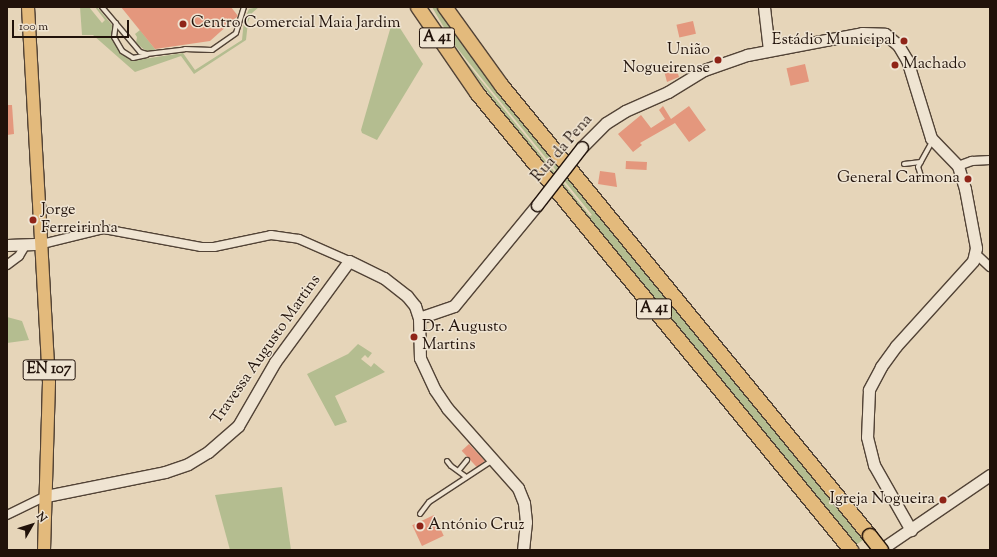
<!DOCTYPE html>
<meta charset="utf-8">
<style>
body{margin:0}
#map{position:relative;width:997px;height:557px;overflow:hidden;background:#e6d5b9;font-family:"Sorts Mill Goudy",serif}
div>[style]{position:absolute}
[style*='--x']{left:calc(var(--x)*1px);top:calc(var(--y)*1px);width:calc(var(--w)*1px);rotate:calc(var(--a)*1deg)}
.green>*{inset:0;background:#b4bd90}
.building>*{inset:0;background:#e4977d;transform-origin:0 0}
.roads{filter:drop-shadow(1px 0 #524336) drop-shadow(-1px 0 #524336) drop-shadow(0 1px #524336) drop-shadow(0 -1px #524336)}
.lane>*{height:4px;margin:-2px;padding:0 2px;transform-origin:2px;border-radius:2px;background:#efe4d2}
.street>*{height:8px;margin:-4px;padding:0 4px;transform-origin:4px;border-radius:4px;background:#efe4d2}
.secondary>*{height:11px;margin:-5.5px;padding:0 5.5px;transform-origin:5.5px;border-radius:5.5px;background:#efe4d2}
.primary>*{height:12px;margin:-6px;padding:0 6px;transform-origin:6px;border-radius:6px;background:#e3ba7c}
.highway>*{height:14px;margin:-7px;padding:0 7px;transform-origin:7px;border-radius:7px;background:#e3ba7c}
.bridges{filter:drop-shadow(1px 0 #21120a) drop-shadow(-1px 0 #21120a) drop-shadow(0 1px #21120a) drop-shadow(0 -1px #21120a)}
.secondary-bridge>*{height:11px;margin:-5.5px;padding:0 5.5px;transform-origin:5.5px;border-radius:5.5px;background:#efe4d2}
.highway-bridge>*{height:14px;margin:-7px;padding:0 7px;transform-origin:7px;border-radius:7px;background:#e3ba7c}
.dots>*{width:11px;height:11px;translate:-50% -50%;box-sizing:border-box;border:2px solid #efe4d2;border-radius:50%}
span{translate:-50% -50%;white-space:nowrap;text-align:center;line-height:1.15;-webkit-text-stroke:3px #efe4d2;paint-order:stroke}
.shield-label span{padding:1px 3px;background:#efe4d2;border:1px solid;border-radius:3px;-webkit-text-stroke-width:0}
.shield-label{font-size:15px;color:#21120a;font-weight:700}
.poi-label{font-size:16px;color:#21120a}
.left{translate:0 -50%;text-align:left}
.right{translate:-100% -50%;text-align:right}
.street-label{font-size:16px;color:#21120a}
.frame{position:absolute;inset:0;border:8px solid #21120a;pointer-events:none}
.north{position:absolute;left:12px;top:505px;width:40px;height:40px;-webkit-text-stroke:3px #efe4d2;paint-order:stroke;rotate:51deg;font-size:11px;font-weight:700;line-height:16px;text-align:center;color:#21120a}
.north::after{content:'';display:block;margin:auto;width:14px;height:18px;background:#21120a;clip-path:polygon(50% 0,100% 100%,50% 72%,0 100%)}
.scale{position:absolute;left:12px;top:20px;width:117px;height:18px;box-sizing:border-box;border:2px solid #21120a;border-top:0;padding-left:5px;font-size:12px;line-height:14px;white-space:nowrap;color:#21120a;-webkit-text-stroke:3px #efe4d2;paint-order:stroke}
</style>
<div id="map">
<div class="green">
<i style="clip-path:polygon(80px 7px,89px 7px,102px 23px,105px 20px,95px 7px,97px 7px,112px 25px,116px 46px,127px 57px,137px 60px,183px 53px,195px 70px,242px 40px,244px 20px,249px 9px,259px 7px,252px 13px,248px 22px,246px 40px,194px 74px,181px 56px,135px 72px,93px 35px,82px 35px)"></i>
<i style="clip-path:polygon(432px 7px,437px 7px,505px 101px,863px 540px,856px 545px,515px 129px,455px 48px,590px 216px,592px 215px,453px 43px)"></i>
<i style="clip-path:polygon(398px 25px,423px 64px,377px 140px,362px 133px,361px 130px,391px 26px)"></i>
<i style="clip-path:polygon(140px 30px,155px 49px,156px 51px,146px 51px,136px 43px,137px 37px,135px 34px)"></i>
<i style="clip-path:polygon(7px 317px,22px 321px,29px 340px,7px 343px)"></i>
<i style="clip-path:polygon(358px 344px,372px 353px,368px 358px,365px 355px,361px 359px,371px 367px,374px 363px,385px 372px,335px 396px,347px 422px,335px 426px,307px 374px,348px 354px)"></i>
<i style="clip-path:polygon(282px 487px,291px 550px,230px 550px,215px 495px)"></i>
</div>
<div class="building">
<i style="clip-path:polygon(121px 7px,231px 7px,238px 16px,210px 41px,155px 49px)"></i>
<i style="left:693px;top:21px;width:13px;height:17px;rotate:77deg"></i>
<i style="clip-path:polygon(675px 64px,679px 77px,667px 82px,663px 67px)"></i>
<i style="left:805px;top:64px;width:18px;height:19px;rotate:77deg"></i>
<i style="clip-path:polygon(7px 105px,12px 105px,14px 134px,7px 135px)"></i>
<i style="clip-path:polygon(663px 106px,671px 119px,689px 106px,706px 130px,689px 142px,675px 123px,640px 143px,642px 145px,633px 152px,618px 134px,641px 115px,651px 128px,665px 119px,659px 110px)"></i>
<i style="left:626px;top:161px;width:21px;height:8px;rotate:3deg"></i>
<i style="clip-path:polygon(600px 171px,615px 173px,617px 187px,598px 184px)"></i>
<i style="left:469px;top:444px;width:23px;height:10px;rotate:47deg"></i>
<i style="left:434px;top:515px;width:23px;height:24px;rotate:65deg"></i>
</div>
<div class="roads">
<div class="lane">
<i style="--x:102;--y:7;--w:59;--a:49.8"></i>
<i style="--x:140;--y:52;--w:7;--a:16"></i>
<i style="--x:147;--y:54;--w:38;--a:-7"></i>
<i style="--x:185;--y:49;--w:27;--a:2"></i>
<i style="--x:212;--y:50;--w:29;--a:-35"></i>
<i style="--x:236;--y:33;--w:27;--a:-73"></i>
<i style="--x:116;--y:23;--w:14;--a:98"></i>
<i style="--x:114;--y:37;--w:16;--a:60"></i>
<i style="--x:122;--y:51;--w:13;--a:32"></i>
<i style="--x:133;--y:58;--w:14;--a:-12"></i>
<i style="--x:904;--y:164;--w:17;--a:-7"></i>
<i style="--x:922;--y:179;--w:13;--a:-108"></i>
<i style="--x:918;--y:167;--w:31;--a:-61"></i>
<i style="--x:447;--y:461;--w:6;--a:51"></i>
<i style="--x:451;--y:466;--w:19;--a:36"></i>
<i style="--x:459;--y:470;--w:13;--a:-51"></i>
<i style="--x:420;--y:514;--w:15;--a:-53"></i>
<i style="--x:429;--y:502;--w:77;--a:-33.3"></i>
</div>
<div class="street">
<i style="--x:958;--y:166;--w:15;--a:-20"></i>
<i style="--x:972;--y:161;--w:18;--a:-3"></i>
<i style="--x:42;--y:244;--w:64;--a:-13.6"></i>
<i style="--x:104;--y:229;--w:99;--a:10.5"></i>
<i style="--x:201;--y:247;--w:13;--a:0"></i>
<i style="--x:214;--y:247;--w:58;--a:-11.9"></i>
<i style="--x:271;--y:235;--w:28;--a:8"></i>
<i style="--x:299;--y:239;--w:55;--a:23.7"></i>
<i style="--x:976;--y:254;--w:19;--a:43"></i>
<i style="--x:7;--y:265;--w:15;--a:-37"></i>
<i style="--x:19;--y:256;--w:12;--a:-59"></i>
<i style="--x:7;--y:515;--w:43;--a:-26"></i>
</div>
<div class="secondary">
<i style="--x:764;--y:7;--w:43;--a:83.4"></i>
<i style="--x:582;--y:147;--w:34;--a:-45"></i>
<i style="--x:606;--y:123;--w:22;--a:-32"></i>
<i style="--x:625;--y:111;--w:47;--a:-23.8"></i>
<i style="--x:668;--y:92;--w:42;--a:-31.4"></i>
<i style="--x:704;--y:70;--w:46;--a:-19.2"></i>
<i style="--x:747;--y:55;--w:117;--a:-10.8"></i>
<i style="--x:862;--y:33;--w:23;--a:2"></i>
<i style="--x:885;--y:34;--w:17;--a:40"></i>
<i style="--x:898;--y:45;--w:17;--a:59"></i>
<i style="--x:907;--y:60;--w:82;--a:72.9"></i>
<i style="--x:931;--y:138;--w:39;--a:46"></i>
<i style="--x:958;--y:166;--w:24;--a:73"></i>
<i style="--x:965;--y:189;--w:60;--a:79.4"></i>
<i style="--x:976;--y:248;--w:13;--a:103"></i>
<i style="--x:973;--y:261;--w:115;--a:132.2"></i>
<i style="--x:896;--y:346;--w:26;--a:126"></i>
<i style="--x:881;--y:367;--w:26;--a:118"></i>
<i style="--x:869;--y:390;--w:47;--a:92.4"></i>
<i style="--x:867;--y:437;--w:29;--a:76"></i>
<i style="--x:874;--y:465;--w:75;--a:60.4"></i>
<i style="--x:7;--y:245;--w:35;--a:-2"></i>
<i style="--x:419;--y:318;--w:37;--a:-19"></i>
<i style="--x:454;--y:306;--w:131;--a:-50.6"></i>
<i style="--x:46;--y:496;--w:121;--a:-11.4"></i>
<i style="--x:165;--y:472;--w:24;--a:-19"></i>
<i style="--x:188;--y:464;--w:23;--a:-31"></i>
<i style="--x:208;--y:452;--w:40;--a:-41"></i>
<i style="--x:238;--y:426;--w:74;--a:-60"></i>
<i style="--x:275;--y:362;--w:125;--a:-53.8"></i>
<i style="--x:349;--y:261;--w:39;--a:26"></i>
<i style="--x:384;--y:278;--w:29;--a:38"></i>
<i style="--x:407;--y:296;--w:13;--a:51"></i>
<i style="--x:415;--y:306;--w:13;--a:72"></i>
<i style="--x:419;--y:318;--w:40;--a:88.6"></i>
<i style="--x:420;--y:358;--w:35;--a:65"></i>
<i style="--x:435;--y:390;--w:22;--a:56"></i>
<i style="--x:447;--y:408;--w:107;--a:48.4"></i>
<i style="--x:518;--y:488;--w:16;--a:68"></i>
<i style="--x:524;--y:503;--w:19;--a:84"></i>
<i style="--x:526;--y:522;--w:28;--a:96"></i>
<i style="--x:880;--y:550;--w:133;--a:-34.3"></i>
</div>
<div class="primary">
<i style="--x:28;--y:7;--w:376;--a:86.8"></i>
<i style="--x:49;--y:382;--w:168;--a:91.7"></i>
</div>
<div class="highway">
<i style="--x:418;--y:7;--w:104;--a:55.5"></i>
<i style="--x:477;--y:93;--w:591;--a:50.7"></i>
<i style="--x:445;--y:7;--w:97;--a:54.2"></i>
<i style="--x:502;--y:86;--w:581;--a:50.72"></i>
</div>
</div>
<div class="bridges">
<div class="secondary-bridge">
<i style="--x:537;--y:205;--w:73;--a:-52.2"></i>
</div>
<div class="highway-bridge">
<i style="--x:870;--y:536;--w:18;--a:52"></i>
</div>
</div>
<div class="dots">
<i style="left:183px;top:24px;background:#8f2418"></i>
<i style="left:904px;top:41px;background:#8f2418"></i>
<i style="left:718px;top:60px;background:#8f2418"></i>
<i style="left:895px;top:65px;background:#8f2418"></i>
<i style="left:968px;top:179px;background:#8f2418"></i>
<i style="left:33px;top:220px;background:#8f2418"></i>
<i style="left:414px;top:337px;background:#8f2418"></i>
<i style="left:943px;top:500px;background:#8f2418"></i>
<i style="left:420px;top:526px;background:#8f2418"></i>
</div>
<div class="shield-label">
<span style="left:437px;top:38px">A 41</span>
<span style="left:654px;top:309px">A 41</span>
<span style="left:49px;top:370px">EN 107</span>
</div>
<div class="poi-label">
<span class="left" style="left:191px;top:24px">Centro Comercial Maia Jardim</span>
<span class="right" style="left:896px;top:41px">Estádio Municipal</span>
<span class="right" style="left:710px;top:60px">União<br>Nogueirense</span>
<span class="left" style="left:903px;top:65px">Machado</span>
<span class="right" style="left:960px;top:179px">General Carmona</span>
<span class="left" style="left:41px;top:220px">Jorge<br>Ferreirinha</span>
<span class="left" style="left:422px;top:337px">Dr. Augusto<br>Martins</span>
<span class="right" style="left:935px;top:500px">Igreja Nogueira</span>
<span class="left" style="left:428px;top:526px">António Cruz</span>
</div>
<div class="street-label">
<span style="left:563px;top:149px;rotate:-49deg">Rua da Pena</span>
<span style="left:267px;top:350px;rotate:-55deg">Travessa Augusto Martins</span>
</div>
<div class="frame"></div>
<div class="north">N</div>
<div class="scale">100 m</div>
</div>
